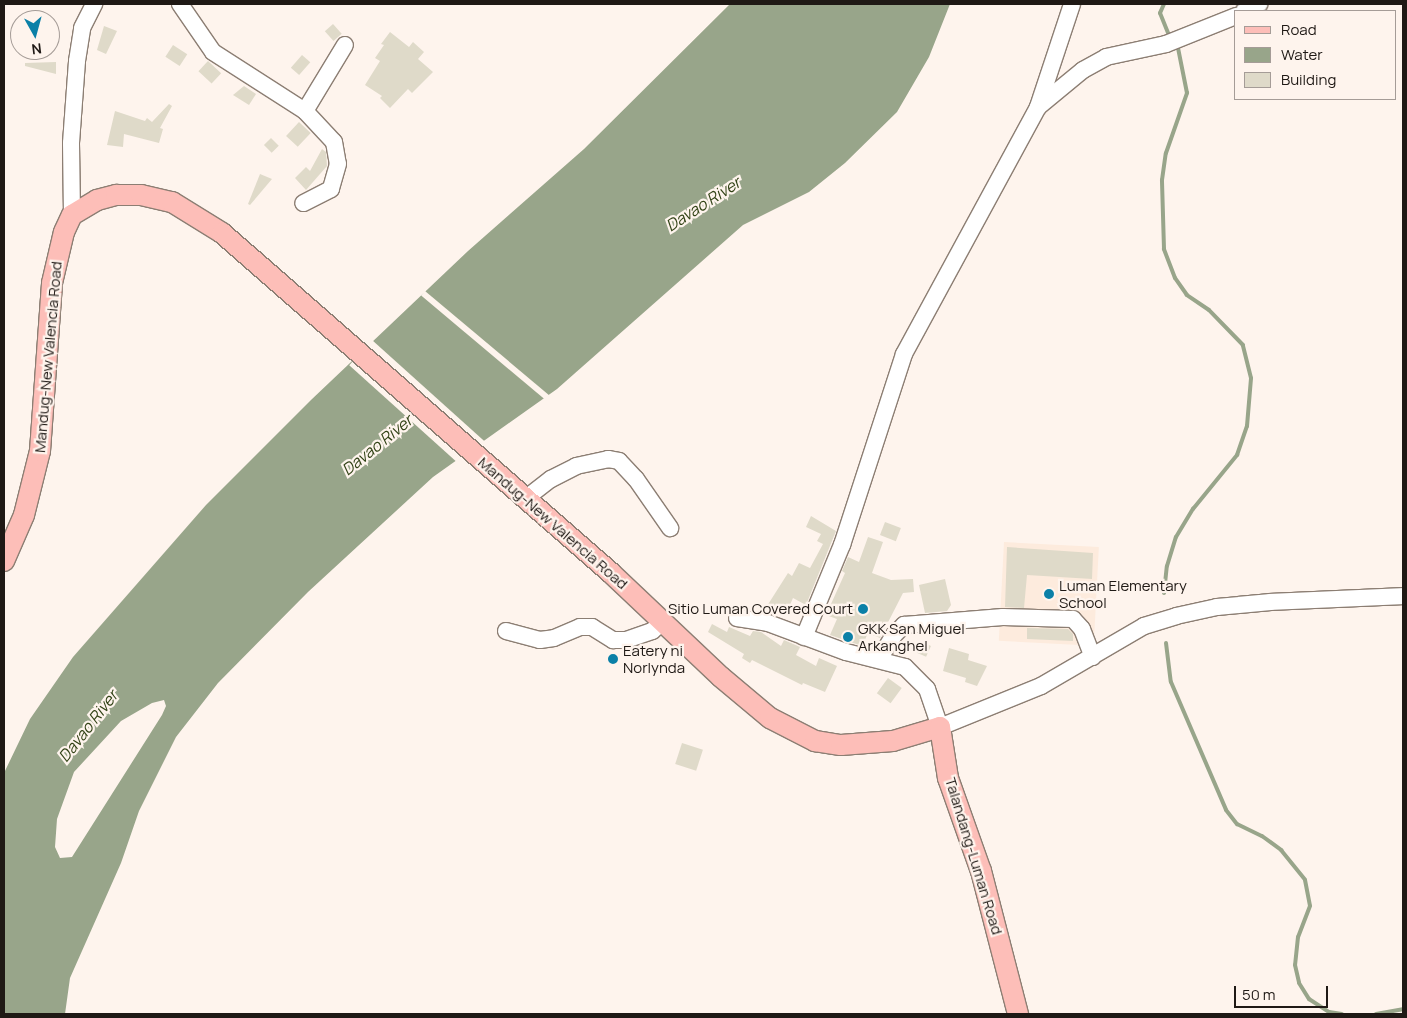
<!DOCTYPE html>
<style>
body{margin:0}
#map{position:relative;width:1407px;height:1018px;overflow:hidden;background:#fef4ed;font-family:Manrope,sans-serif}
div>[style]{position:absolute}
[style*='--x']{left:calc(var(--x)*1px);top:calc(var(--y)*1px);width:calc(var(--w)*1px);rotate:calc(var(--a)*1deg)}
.built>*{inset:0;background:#fdebdd;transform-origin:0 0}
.water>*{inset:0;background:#98a58a}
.pier>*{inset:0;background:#fef4ed;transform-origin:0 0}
.stream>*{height:4px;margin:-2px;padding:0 2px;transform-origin:2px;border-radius:2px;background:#98a58a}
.building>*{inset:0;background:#dfdac9;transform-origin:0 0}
.roads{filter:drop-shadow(1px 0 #8c7e73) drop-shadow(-1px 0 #8c7e73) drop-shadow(0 1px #8c7e73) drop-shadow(0 -1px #8c7e73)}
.minor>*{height:16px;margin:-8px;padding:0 8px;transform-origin:8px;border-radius:8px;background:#fff}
.major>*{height:20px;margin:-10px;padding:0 10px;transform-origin:10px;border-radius:10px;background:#fdbeb8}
.dots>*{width:14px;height:14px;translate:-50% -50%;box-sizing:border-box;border:2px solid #fef4ed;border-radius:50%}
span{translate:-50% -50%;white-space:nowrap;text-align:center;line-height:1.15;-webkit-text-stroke:4.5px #fef4ed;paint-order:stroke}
.street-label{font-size:15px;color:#1f1915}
.poi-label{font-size:15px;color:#1f1915}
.left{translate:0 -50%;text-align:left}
.right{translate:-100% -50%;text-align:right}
.water-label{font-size:16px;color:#314215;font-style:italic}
.frame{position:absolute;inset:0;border:5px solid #1f1915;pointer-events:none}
.legend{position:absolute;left:1234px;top:10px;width:162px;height:90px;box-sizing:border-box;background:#fef4ed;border:1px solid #a59c97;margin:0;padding:6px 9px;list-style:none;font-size:15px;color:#1f1915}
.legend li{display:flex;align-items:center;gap:10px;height:25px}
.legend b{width:25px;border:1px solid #a59c97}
.north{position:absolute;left:10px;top:10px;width:50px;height:50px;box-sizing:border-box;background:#fef4ed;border:1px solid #a59c97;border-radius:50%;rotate:173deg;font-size:14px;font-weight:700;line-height:20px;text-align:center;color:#1f1915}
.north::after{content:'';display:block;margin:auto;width:18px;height:22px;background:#0b80a7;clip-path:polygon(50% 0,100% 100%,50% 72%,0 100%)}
.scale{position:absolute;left:1234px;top:986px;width:94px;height:22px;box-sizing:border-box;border:2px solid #1f1915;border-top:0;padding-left:6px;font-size:15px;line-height:18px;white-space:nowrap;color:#1f1915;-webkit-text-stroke:4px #fef4ed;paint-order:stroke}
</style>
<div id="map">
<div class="built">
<i style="left:1004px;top:542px;width:95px;height:99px;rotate:3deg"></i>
</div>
<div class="water">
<i style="clip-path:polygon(evenodd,730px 4px,950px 4px,929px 57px,897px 112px,845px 163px,809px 192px,743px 225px,557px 389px,433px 477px,308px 592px,218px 683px,176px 737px,139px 811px,121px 863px,70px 978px,65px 1014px,4px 1014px,4px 773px,30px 719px,73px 657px,206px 505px,311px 400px,468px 251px,584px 149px,730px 4px,164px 700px,166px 706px,162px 715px,72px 857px,60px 858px,55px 847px,57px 819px,74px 772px,121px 721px,152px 703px,164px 700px)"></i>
</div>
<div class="pier">
<i style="left:425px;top:291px;width:164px;height:6px;rotate:40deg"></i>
<i style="left:372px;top:340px;width:154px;height:34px;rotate:42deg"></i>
</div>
<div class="stream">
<i style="--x:1164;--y:4;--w:10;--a:114"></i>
<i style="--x:1160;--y:13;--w:24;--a:68"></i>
<i style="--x:1164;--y:593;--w:27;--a:-84"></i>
<i style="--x:1167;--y:566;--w:30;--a:-73"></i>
<i style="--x:1176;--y:537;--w:33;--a:-59"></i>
<i style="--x:1193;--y:509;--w:70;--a:-50.8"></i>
<i style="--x:1237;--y:455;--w:31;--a:-71"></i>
<i style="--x:1247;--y:426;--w:48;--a:-85.2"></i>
<i style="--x:1251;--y:378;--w:34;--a:-104"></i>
<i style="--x:1243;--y:345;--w:49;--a:-134.2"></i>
<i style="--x:1209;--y:310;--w:27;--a:-146"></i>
<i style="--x:1187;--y:295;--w:21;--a:-125"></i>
<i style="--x:1175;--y:278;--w:31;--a:-111"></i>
<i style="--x:1164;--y:249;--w:69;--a:-91.7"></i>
<i style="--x:1162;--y:180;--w:27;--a:-82"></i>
<i style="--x:1166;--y:153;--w:64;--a:-70.7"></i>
<i style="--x:1187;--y:93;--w:46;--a:-101.3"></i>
<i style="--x:1166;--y:643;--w:39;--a:83"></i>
<i style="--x:1171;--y:682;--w:139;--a:66.7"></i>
<i style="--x:1226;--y:810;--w:18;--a:52"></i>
<i style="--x:1237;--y:824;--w:28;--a:26"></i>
<i style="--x:1262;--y:836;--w:24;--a:36"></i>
<i style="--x:1281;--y:850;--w:38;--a:51"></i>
<i style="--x:1305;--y:880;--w:26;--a:79"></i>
<i style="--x:1310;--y:906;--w:33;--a:111"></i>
<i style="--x:1298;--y:937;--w:28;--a:96"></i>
<i style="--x:1295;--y:965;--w:18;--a:77"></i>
<i style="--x:1299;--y:983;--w:19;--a:58"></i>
<i style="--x:1309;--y:999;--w:24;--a:33"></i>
<i style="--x:1329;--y:1012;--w:13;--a:9"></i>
<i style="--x:1376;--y:1014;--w:27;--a:-10"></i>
</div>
<div class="building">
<i style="left:333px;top:24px;width:13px;height:11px;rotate:48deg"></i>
<i style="clip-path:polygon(104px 26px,117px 31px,106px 54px,97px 50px)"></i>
<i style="clip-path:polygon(390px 32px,409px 47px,413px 42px,424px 52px,418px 59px,433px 72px,412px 93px,408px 89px,390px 108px,380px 98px,382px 96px,365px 85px,380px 61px,375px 58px,384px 45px,381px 44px)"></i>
<i style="left:173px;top:45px;width:17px;height:14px;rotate:33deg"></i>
<i style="left:302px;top:55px;width:11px;height:17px;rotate:41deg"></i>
<i style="left:208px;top:61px;width:18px;height:14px;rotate:43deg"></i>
<i style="clip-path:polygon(56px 62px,56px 74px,25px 66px,25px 63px)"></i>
<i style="clip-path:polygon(244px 86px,256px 94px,249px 105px,233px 95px)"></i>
<i style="clip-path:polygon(169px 104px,172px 106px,160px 128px,163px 129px,159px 143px,124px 134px,123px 147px,107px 145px,115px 111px,145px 121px,147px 118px,152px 122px)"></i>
<i style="left:299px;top:122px;width:16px;height:19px;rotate:43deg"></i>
<i style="left:271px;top:138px;width:11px;height:10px;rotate:45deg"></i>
<i style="clip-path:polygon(322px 149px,326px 152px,327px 166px,306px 190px,295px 178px,306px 167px,310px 171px)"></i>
<i style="clip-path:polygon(260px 174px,272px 179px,250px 205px,248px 204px)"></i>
<i style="clip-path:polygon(811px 516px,836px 531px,806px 605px,793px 598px,786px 614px,767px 606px,788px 573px,792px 576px,799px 563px,810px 568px,823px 544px,817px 541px,821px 534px,806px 527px)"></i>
<i style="left:885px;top:522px;width:17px;height:14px;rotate:21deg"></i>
<i style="clip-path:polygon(868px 537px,883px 542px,872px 573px,891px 580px,913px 579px,914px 592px,903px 593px,880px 638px,868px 633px,862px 646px,830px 635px,837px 619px,826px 615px,845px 573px,842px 571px,848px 557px,859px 562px)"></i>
<i style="clip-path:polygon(1007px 547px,1093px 553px,1092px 579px,1027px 575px,1024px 608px,1005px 607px)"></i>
<i style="clip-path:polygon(945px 579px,951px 605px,947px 611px,925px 613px,919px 585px)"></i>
<i style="clip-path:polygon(712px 624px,727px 632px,729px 627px,750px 636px,753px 631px,761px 632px,781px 646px,784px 640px,800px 647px,796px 655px,816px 666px,819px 658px,837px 666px,825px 692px,803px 683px,802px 685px,752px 660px,750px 663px,742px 658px,744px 654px,708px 632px)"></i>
<i style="clip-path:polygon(1027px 628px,1068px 629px,1073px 634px,1073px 641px,1027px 639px)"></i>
<i style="left:920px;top:641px;width:12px;height:12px;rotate:24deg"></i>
<i style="clip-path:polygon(949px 648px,969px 654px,968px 660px,987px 666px,977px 686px,965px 682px,966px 678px,943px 671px)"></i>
<i style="left:888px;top:678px;width:17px;height:19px;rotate:36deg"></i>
<i style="left:682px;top:743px;width:22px;height:22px;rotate:18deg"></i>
</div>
<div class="roads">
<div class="minor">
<i style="--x:180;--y:4;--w:58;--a:55.5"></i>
<i style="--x:213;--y:52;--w:109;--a:32.7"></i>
<i style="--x:305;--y:111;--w:42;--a:46.9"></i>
<i style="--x:334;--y:142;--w:22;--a:80"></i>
<i style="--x:338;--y:164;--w:26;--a:106"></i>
<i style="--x:331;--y:189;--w:31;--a:153"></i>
<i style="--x:1244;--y:11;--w:17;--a:-25"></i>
<i style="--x:1038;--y:107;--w:108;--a:-71.7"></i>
<i style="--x:305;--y:111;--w:77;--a:-58.8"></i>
<i style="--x:72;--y:215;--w:72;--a:-90.8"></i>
<i style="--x:71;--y:143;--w:82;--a:-85.8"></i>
<i style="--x:77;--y:61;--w:33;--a:-81"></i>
<i style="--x:82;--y:28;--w:27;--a:-63"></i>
<i style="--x:525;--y:499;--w:33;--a:-38"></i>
<i style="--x:551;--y:479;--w:28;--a:-27"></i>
<i style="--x:576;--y:466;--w:33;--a:-12"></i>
<i style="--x:608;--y:459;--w:11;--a:10"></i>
<i style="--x:619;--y:461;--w:25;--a:47"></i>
<i style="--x:636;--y:479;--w:60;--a:55.2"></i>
<i style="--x:737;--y:618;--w:31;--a:9"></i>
<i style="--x:768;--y:623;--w:83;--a:20.4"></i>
<i style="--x:846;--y:652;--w:61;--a:14.3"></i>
<i style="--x:905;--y:667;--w:31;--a:45"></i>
<i style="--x:927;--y:689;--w:40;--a:71.1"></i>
<i style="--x:940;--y:727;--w:109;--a:-22.1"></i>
<i style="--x:1041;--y:686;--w:119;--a:-30.2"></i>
<i style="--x:1144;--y:626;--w:34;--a:-17"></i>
<i style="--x:1176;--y:616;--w:42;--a:-12.4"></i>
<i style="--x:1217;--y:607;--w:54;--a:-5.3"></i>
<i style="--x:1271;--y:602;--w:132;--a:-2.6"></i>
<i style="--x:506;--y:631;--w:35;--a:15"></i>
<i style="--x:540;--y:640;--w:14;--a:-8"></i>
<i style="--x:554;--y:638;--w:28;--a:-23"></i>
<i style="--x:580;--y:627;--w:12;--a:0"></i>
<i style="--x:592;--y:627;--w:25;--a:32"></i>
<i style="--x:613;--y:640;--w:13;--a:0"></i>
<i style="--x:626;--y:640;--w:28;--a:-19"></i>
<i style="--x:652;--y:631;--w:14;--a:-39"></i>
<i style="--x:804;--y:637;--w:100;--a:-67.6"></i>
<i style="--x:842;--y:545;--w:201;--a:-72"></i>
<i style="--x:904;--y:354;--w:281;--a:-61.5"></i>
<i style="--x:1038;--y:107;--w:58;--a:-39.4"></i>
<i style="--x:1083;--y:70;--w:26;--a:-29"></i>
<i style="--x:1106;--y:57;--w:61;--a:-12.2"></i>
<i style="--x:1166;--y:44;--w:75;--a:-21.8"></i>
<i style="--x:880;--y:658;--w:26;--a:-59"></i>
<i style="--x:893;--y:636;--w:16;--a:-45"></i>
<i style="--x:904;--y:625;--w:99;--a:-4.6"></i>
<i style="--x:1003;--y:617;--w:70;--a:1.6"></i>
<i style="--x:1073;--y:619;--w:13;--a:48"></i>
<i style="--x:1082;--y:629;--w:30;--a:69"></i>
</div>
<div class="major">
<i style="--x:4;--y:561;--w:50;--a:-66.5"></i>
<i style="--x:24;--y:515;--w:66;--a:-76"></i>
<i style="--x:40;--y:451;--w:168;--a:-85.9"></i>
<i style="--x:52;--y:283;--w:52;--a:-76.8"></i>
<i style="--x:64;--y:232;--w:19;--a:-65"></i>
<i style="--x:72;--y:215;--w:29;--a:-31"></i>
<i style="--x:97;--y:200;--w:20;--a:-15"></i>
<i style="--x:116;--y:195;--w:25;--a:0"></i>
<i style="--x:141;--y:195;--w:32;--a:13"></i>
<i style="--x:172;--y:202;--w:59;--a:31.8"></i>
<i style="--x:222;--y:233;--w:517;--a:41.15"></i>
<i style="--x:611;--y:573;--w:151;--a:43.4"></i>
<i style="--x:721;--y:677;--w:64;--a:39.9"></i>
<i style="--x:770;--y:718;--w:51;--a:27.1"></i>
<i style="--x:815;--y:741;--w:26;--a:9"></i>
<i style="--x:841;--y:745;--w:52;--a:-4.4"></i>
<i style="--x:893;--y:741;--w:49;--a:-16.6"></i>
<i style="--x:940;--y:727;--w:52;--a:81.1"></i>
<i style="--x:948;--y:778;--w:99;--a:70.5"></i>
<i style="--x:981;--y:871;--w:148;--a:75.5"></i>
</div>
</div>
<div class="dots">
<i style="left:1049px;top:594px;background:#0b80a7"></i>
<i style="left:863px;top:609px;background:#0b80a7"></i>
<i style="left:848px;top:637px;background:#0b80a7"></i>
<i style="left:613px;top:659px;background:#0b80a7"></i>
</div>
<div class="street-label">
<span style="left:48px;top:357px;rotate:-85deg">Mandug-New Valencia Road</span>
<span style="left:553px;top:523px;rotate:41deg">Mandug-New Valencia Road</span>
<span style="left:974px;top:856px;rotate:73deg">Talandang-Luman Road</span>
</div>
<div class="poi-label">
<span class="left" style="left:1059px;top:594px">Luman Elementary<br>School</span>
<span class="right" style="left:853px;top:609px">Sitio Luman Covered Court</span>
<span class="left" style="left:858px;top:637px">GKK San Miguel<br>Arkanghel</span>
<span class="left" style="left:623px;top:659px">Eatery ni<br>Norlynda</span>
</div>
<div class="water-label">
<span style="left:703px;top:204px;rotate:-33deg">Davao River</span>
<span style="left:377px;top:445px;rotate:-39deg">Davao River</span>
<span style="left:88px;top:726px;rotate:-52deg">Davao River</span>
</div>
<div class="frame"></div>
<ul class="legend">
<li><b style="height:6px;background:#fdbeb8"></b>Road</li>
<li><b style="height:14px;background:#98a58a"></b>Water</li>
<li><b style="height:14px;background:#dfdac9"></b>Building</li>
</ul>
<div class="north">N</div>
<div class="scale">50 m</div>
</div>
